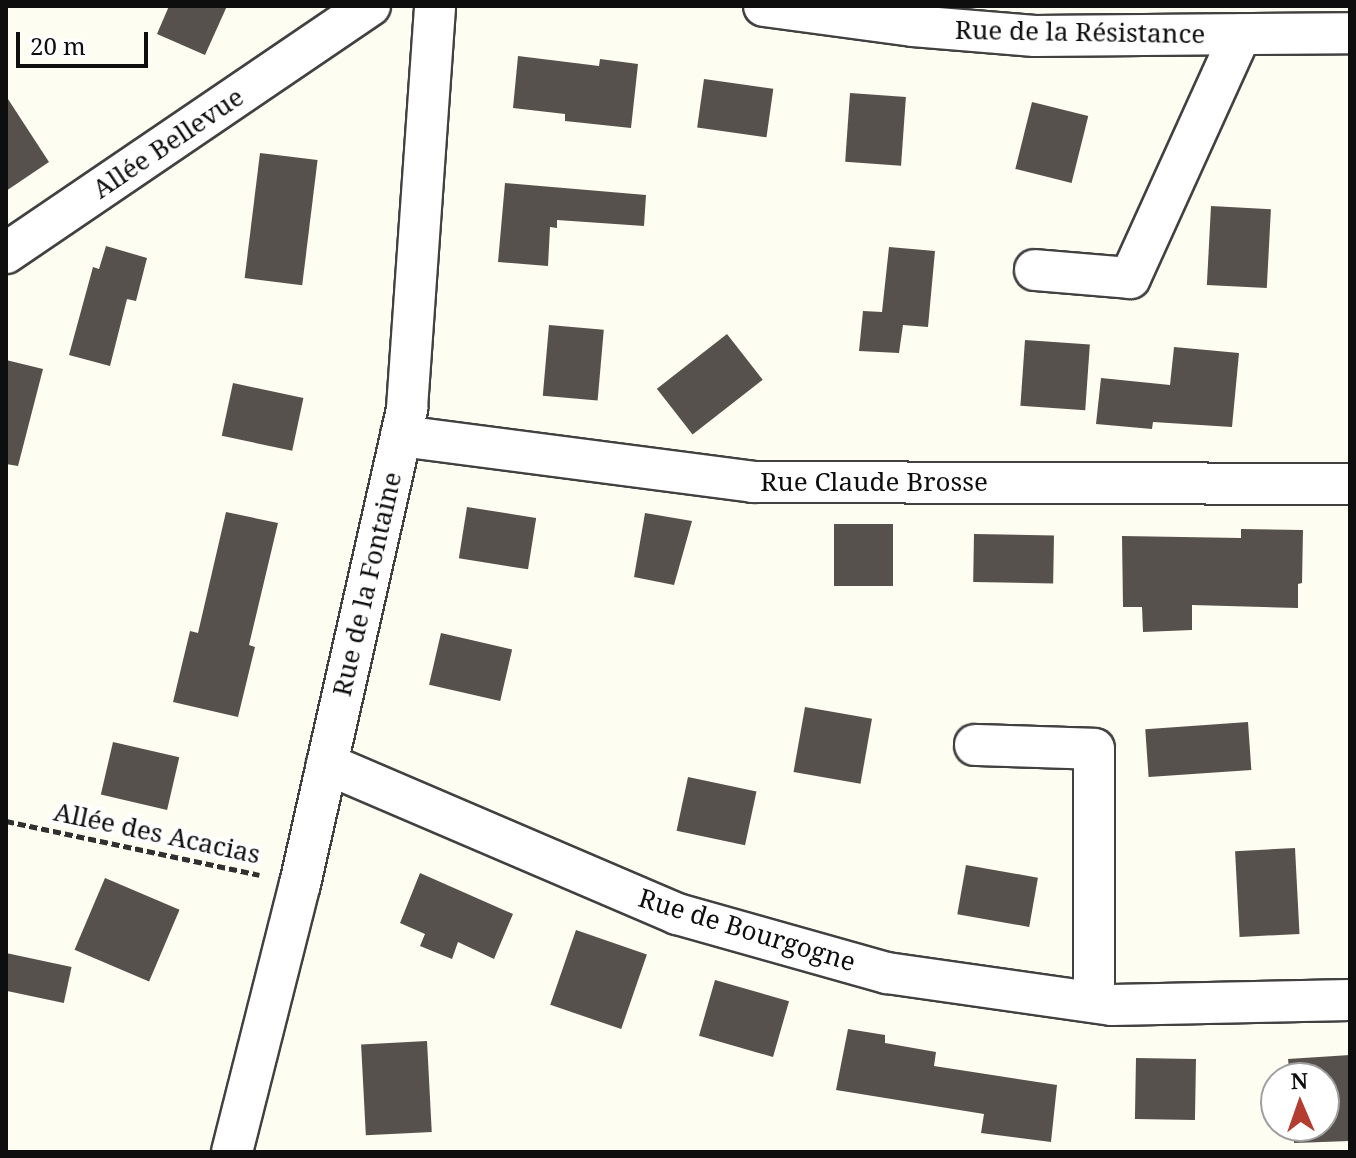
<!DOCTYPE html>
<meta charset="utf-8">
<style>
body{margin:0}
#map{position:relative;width:1356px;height:1158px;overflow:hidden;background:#fefdf1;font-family:"Noto Serif",serif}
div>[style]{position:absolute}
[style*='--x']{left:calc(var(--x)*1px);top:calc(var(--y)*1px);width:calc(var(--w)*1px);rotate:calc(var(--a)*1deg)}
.building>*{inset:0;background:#56514c;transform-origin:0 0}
.path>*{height:5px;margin-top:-2.5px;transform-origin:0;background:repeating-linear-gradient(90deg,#303030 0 8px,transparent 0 12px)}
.roads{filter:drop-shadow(2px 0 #414141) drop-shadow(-2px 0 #414141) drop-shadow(0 2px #414141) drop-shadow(0 -2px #414141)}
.street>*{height:40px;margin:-20px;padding:0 20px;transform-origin:20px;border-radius:20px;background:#fff}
span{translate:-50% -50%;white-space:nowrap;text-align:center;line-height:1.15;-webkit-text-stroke:8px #fff;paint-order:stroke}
.street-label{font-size:26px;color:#0e0e0e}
.frame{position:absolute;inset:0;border:8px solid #0e0e0e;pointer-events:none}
.north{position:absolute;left:1260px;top:1062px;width:80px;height:80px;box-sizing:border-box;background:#fff;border:2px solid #9f9f9f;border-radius:50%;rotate:358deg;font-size:22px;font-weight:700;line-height:32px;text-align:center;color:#0e0e0e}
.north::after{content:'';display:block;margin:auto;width:28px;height:36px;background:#b43d31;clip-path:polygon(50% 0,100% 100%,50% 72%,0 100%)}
.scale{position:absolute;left:16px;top:32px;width:132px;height:36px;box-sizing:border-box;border:4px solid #0e0e0e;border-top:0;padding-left:10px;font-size:24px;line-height:28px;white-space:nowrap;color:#0e0e0e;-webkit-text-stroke:6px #fff;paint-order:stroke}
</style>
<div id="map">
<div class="building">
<i style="clip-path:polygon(169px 6px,227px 6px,205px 55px,157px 34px)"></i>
<i style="clip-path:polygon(518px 56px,599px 66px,600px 59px,638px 64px,631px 128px,565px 121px,565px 114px,513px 108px)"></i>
<i style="left:704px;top:79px;width:70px;height:49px;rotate:8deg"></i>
<i style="left:850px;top:93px;width:56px;height:69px;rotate:4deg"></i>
<i style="clip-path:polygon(6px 96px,49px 162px,6px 191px)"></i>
<i style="left:1032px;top:102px;width:58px;height:69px;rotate:14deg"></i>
<i style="left:260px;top:153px;width:58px;height:126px;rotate:7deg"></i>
<i style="clip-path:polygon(505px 183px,646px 195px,644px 226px,557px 220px,557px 228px,550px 227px,548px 266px,498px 262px)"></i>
<i style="left:1211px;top:206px;width:60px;height:79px;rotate:3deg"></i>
<i style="clip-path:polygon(106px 246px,147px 258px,136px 301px,127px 299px,110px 366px,69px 355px,93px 267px,99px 269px)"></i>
<i style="clip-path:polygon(889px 247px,935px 251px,928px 327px,903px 325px,899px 353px,859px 351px,863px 311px,882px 312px)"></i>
<i style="left:549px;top:325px;width:55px;height:71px;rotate:5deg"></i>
<i style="left:727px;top:334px;width:58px;height:89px;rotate:52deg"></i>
<i style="left:1025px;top:340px;width:65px;height:66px;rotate:4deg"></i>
<i style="clip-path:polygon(1174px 347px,1239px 353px,1232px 427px,1153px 422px,1152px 429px,1096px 424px,1101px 378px,1170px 385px)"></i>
<i style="clip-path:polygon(6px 360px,43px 369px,18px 466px,6px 464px)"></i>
<i style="left:233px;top:383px;width:72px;height:54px;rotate:12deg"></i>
<i style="left:467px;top:507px;width:70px;height:52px;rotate:9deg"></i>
<i style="clip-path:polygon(226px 512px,278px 523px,249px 645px,255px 647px,238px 717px,173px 702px,190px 631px,198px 633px)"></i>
<i style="clip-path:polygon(645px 513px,692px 521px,674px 585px,634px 577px)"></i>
<i style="left:834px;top:524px;width:59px;height:62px"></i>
<i style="clip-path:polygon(1241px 529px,1303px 530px,1302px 583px,1298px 584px,1298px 608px,1192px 605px,1192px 630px,1143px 632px,1142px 607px,1123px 607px,1122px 536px,1241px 538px)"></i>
<i style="left:974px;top:534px;width:80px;height:48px;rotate:1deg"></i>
<i style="left:441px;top:633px;width:73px;height:53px;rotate:13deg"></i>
<i style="left:805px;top:707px;width:68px;height:66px;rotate:10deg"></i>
<i style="left:1248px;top:722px;width:48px;height:103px;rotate:86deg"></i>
<i style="left:113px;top:742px;width:68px;height:54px;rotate:13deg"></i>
<i style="left:688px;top:777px;width:70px;height:55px;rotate:12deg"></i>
<i style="left:1295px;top:848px;width:86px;height:60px;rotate:87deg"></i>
<i style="left:966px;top:865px;width:73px;height:50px;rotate:10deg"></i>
<i style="clip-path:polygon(420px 873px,513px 914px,494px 959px,458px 942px,452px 959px,420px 946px,425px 934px,400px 923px)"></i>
<i style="left:105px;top:878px;width:81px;height:78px;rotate:23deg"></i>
<i style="left:576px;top:930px;width:75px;height:79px;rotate:19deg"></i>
<i style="left:6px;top:953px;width:67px;height:37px;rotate:12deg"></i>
<i style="left:715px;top:980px;width:77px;height:58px;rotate:16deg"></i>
<i style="clip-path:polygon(848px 1029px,885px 1035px,885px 1043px,936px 1052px,934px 1066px,1057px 1085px,1051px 1142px,981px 1133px,984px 1114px,836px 1090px)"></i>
<i style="left:427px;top:1041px;width:91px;height:66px;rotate:87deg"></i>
<i style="clip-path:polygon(1350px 1055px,1350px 1141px,1294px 1143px,1293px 1126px,1324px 1126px,1324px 1078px,1290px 1078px,1288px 1059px)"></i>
<i style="left:1136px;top:1058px;width:60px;height:61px;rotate:1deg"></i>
</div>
<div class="path">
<i style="--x:6;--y:821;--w:259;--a:12"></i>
</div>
<div class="roads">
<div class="street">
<i style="--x:764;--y:6;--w:150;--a:7.6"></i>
<i style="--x:913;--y:26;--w:122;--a:4.7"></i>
<i style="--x:1035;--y:36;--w:315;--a:-0.5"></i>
<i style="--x:6;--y:253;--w:440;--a:-34.2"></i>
<i style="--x:1035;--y:270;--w:95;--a:4.8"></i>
<i style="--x:1130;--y:278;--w:267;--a:-65.6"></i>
<i style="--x:401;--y:436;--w:355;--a:7.4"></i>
<i style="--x:753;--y:482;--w:597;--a:0.19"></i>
<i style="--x:975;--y:745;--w:119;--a:1.9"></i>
<i style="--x:1094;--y:749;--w:253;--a:90"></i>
<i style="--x:327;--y:764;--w:381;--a:23.2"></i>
<i style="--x:677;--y:914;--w:218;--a:15.7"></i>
<i style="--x:887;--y:973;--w:227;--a:8.1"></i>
<i style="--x:1112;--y:1005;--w:238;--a:-1.2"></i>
<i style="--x:232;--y:1152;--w:276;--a:-75.8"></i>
<i style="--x:300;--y:884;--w:488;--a:-77.3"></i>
<i style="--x:407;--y:408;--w:403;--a:-86"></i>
</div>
</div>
<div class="street-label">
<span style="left:1080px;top:32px;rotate:1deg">Rue de la Résistance</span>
<span style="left:168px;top:143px;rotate:-34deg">Allée Bellevue</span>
<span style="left:874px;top:482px">Rue Claude Brosse</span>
<span style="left:367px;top:584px;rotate:-77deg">Rue de la Fontaine</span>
<span style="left:157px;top:833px;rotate:12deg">Allée des Acacias</span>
<span style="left:747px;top:930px;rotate:17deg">Rue de Bourgogne</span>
</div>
<div class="frame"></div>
<div class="north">N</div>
<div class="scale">20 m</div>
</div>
